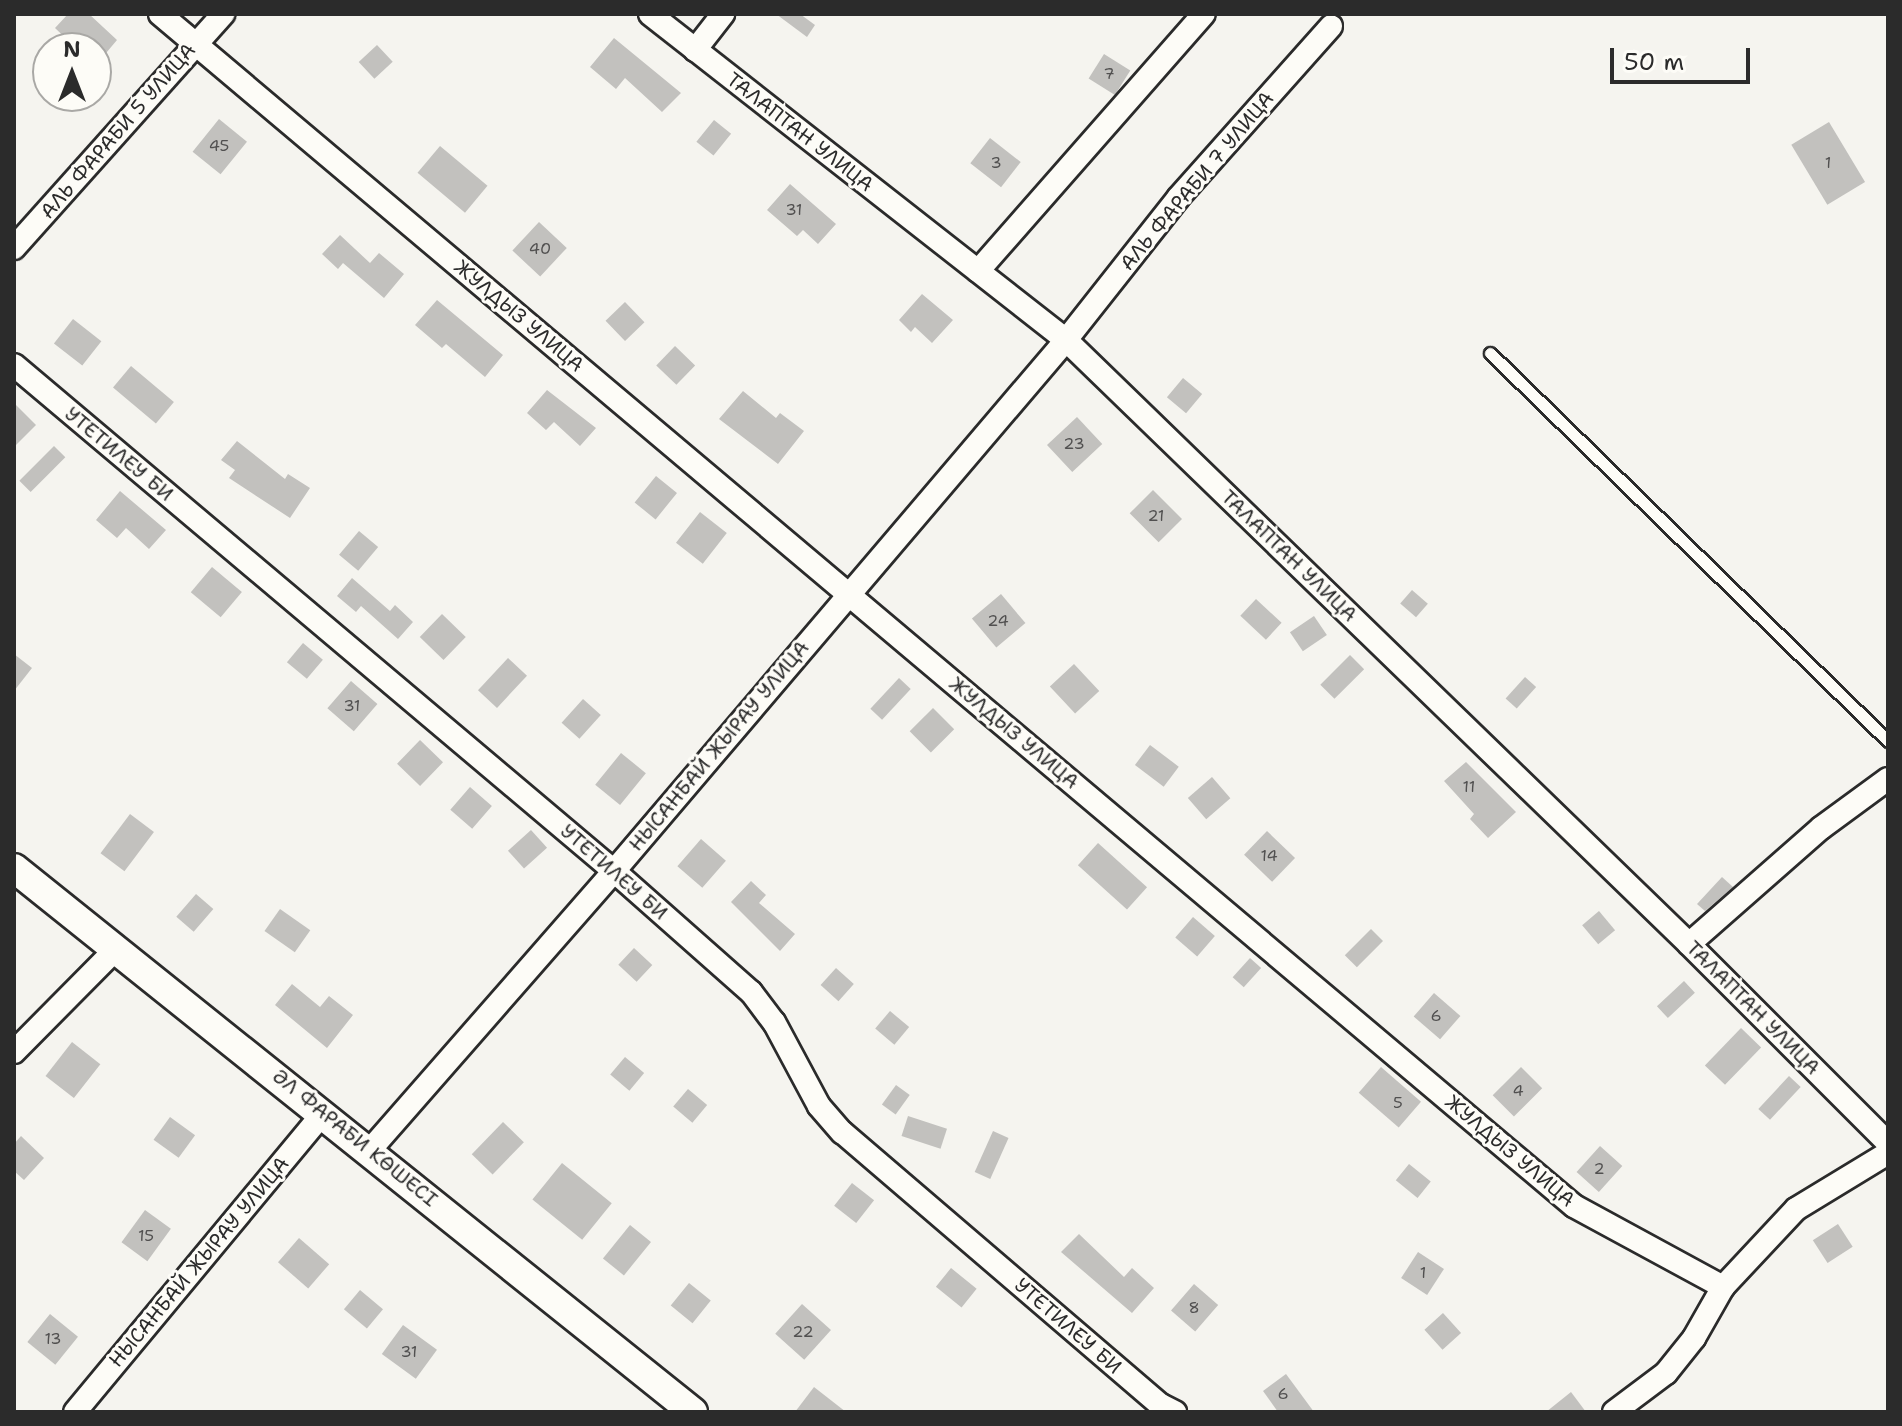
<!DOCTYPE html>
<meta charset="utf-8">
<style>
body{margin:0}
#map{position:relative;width:1902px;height:1426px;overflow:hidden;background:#f5f4ef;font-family:"Shantell Sans",sans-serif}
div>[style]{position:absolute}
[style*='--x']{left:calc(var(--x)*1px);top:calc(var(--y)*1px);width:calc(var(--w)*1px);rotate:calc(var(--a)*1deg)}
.building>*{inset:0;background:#c2c1be;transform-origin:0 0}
.roads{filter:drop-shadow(2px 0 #2b2b2b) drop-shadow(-2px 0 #2b2b2b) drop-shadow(0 2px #2b2b2b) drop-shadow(0 -2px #2b2b2b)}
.service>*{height:11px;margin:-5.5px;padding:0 5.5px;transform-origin:5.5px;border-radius:5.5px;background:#fdfcf7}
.minor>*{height:22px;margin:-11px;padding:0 11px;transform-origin:11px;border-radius:11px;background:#fdfcf7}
.tertiary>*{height:28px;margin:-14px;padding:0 14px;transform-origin:14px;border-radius:14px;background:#fdfcf7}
span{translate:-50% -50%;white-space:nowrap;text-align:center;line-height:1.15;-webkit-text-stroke:6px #fdfcf7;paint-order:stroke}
.number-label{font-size:16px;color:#515050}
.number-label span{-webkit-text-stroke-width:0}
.street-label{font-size:20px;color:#2b2b2b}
.frame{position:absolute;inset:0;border:16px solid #2b2b2b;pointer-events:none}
.north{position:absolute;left:32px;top:32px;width:80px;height:80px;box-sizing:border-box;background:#fdfcf7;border:2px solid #a9a8a5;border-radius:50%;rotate:0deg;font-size:22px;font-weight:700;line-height:32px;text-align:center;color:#2b2b2b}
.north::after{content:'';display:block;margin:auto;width:28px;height:36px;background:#2b2b2b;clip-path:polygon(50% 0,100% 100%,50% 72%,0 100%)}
.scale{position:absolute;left:1610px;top:48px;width:140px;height:36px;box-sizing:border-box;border:4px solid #2b2b2b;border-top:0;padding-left:10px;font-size:24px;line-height:28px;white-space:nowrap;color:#2b2b2b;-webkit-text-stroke:6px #fdfcf7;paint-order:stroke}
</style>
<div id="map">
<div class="building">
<i style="clip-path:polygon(68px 14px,89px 14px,117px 40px,96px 65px,96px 48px,76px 48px,55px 28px)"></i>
<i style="clip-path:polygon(776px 14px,800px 14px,815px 25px,807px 37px)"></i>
<i style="clip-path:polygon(614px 38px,681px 93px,662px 112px,625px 78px,616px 89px,590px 67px)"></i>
<i style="left:377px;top:45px;width:23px;height:25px;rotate:47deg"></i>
<i style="left:1104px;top:54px;width:31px;height:29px;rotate:32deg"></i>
<i style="left:219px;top:119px;width:36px;height:42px;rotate:39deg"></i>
<i style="left:714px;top:120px;width:22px;height:28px;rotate:39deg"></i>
<i style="left:1829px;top:122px;width:70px;height:44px;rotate:59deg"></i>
<i style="left:990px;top:138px;width:39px;height:32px;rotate:38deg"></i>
<i style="left:440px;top:146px;width:62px;height:35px;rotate:40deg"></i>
<i style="clip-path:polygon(790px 184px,836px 224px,818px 244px,803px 230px,797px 236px,767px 210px)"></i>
<i style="left:539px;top:222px;width:38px;height:39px;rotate:43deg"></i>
<i style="clip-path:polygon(340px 235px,370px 263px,379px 253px,404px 274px,384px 298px,343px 263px,338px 269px,322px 254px)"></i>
<i style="clip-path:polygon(922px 294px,953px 320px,932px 343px,915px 327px,911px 332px,899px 320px)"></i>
<i style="clip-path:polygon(437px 300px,503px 355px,485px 377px,446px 344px,442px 348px,415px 325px)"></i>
<i style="left:625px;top:302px;width:28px;height:27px;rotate:46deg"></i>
<i style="left:73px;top:319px;width:36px;height:31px;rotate:38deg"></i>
<i style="left:675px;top:346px;width:28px;height:27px;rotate:44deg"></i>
<i style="left:131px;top:366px;width:56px;height:28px;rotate:40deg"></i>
<i style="left:1183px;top:378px;width:25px;height:25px;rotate:40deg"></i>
<i style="clip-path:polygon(547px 390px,596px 428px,580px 446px,554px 422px,546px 430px,527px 413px)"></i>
<i style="clip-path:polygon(743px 391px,776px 418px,780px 413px,804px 431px,778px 464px,719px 419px)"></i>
<i style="clip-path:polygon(14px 403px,36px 425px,14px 447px)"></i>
<i style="left:1077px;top:417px;width:37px;height:41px;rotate:47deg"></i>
<i style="clip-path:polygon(237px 441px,285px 479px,288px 474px,310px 488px,290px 518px,229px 478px,235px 470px,221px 460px)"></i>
<i style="left:54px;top:446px;width:16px;height:49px;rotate:45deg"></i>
<i style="left:656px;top:476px;width:27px;height:34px;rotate:39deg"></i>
<i style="left:1153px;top:490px;width:41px;height:33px;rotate:45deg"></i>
<i style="clip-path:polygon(120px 491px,166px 530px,149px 549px,126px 528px,117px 538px,96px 520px)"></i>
<i style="left:700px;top:512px;width:34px;height:39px;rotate:38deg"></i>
<i style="left:359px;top:531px;width:25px;height:31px;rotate:40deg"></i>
<i style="left:212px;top:567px;width:39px;height:33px;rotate:40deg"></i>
<i style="clip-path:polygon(352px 578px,390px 611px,395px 605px,413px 622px,398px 639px,361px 606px,356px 612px,337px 596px)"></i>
<i style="left:1412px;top:590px;width:21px;height:18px;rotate:41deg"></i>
<i style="left:1001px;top:594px;width:38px;height:38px;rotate:50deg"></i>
<i style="left:1256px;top:599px;width:35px;height:23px;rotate:43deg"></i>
<i style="left:442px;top:614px;width:33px;height:32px;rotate:44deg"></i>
<i style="left:1314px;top:616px;width:23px;height:29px;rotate:56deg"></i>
<i style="left:303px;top:643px;width:26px;height:25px;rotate:40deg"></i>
<i style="clip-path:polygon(14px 654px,32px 668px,14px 691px)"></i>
<i style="left:1350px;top:655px;width:20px;height:42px;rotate:45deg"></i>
<i style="left:508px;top:658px;width:26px;height:44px;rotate:43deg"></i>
<i style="left:1074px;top:664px;width:37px;height:33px;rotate:47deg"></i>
<i style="left:1525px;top:677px;width:15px;height:29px;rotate:42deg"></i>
<i style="left:899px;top:678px;width:16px;height:42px;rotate:43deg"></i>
<i style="left:351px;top:681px;width:35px;height:36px;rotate:41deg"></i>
<i style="left:583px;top:699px;width:24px;height:32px;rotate:42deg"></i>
<i style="left:933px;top:708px;width:30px;height:33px;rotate:45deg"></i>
<i style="left:420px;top:740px;width:32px;height:33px;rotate:44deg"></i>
<i style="left:1150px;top:745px;width:36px;height:25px;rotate:37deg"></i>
<i style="left:621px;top:753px;width:32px;height:41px;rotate:39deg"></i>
<i style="clip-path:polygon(1466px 762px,1516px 812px,1488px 838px,1470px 819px,1474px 814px,1444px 781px)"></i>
<i style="left:1212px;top:777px;width:28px;height:32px;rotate:49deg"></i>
<i style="left:470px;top:787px;width:29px;height:30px;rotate:41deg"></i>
<i style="left:130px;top:814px;width:30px;height:49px;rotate:37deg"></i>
<i style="left:531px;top:830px;width:24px;height:31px;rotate:48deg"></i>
<i style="left:1267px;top:831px;width:39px;height:33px;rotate:44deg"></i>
<i style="left:701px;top:839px;width:33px;height:36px;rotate:41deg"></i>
<i style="left:1098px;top:843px;width:66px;height:30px;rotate:42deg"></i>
<i style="clip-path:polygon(1722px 877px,1733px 887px,1705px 911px,1697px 904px)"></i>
<i style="clip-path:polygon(751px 881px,766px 895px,759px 903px,795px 934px,780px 951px,731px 902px)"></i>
<i style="left:196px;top:894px;width:23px;height:30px;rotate:41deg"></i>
<i style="left:280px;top:909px;width:37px;height:27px;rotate:35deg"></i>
<i style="left:1599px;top:911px;width:25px;height:22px;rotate:50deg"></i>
<i style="left:1193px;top:917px;width:29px;height:27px;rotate:41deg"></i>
<i style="left:1371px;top:929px;width:17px;height:37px;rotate:45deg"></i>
<i style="left:634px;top:948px;width:25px;height:23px;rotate:43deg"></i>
<i style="left:1250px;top:958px;width:15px;height:26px;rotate:42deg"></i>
<i style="left:836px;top:968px;width:24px;height:23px;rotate:42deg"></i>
<i style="left:1684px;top:981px;width:16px;height:37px;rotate:47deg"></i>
<i style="clip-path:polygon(292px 984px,320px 1007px,329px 996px,353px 1015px,327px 1048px,275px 1005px)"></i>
<i style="left:1434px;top:993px;width:35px;height:31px;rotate:41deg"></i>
<i style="left:890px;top:1011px;width:25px;height:23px;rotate:40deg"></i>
<i style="left:1741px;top:1028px;width:28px;height:52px;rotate:44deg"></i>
<i style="left:72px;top:1042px;width:36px;height:43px;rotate:38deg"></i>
<i style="left:625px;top:1057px;width:25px;height:23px;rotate:40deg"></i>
<i style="left:1381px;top:1067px;width:53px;height:34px;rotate:41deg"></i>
<i style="left:1521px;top:1067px;width:30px;height:40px;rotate:45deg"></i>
<i style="left:1789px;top:1076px;width:16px;height:45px;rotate:43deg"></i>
<i style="left:896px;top:1085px;width:17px;height:24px;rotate:36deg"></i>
<i style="left:688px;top:1089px;width:25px;height:23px;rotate:40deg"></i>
<i style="left:908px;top:1116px;width:41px;height:21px;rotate:18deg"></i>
<i style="left:170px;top:1117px;width:31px;height:28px;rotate:36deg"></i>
<i style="left:503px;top:1122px;width:29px;height:45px;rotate:44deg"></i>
<i style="left:993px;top:1131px;width:17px;height:45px;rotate:24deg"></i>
<i style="clip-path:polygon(21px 1136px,44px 1158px,24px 1180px,14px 1171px,14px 1144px)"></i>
<i style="left:1600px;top:1146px;width:30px;height:35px;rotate:42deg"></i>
<i style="left:562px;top:1163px;width:64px;height:47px;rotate:39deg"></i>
<i style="left:1409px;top:1164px;width:28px;height:21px;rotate:39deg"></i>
<i style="left:852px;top:1183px;width:28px;height:29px;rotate:38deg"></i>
<i style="left:145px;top:1210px;width:32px;height:40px;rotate:36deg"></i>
<i style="left:1838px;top:1224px;width:27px;height:30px;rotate:57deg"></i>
<i style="left:630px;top:1225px;width:27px;height:43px;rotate:39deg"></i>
<i style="clip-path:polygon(1079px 1234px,1124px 1277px,1132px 1268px,1154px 1288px,1132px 1313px,1061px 1252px)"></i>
<i style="left:299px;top:1238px;width:40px;height:32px;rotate:41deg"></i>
<i style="left:1418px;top:1252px;width:31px;height:31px;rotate:33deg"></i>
<i style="left:951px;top:1268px;width:33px;height:24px;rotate:39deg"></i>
<i style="left:689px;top:1283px;width:28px;height:29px;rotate:39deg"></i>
<i style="left:1194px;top:1284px;width:32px;height:35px;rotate:41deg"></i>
<i style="left:360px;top:1290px;width:30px;height:25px;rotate:40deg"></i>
<i style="left:802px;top:1304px;width:39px;height:40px;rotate:42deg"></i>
<i style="left:1443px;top:1313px;width:27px;height:25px;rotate:48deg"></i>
<i style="left:50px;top:1314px;width:36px;height:36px;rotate:39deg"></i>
<i style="left:403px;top:1325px;width:42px;height:36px;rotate:36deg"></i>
<i style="clip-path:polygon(1286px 1374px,1314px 1412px,1278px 1412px,1263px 1391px)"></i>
<i style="clip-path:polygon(814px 1387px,846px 1412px,795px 1412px)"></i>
<i style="clip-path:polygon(1571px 1392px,1586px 1412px,1546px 1412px)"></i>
</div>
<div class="roads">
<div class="service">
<i style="--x:1490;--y:353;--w:556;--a:44.27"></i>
</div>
<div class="minor">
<i style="--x:160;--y:14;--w:1849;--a:40.13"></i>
<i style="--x:1574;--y:1206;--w:170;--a:28.5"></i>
<i style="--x:1723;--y:1287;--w:107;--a:-46.9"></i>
<i style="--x:1796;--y:1209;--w:108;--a:-31.3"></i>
<i style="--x:650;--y:14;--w:529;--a:38.08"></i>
<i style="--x:1066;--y:340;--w:868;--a:44.11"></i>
<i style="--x:1689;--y:944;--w:281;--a:45"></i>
<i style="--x:695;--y:50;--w:46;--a:-52.1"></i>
<i style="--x:14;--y:248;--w:314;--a:-48.2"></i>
<i style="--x:978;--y:271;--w:342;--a:-48.7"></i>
<i style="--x:14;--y:365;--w:785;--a:40.14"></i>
<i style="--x:614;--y:871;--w:183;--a:41.5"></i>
<i style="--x:751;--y:992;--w:38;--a:53"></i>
<i style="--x:774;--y:1022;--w:95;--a:61.8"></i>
<i style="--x:819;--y:1106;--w:35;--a:49"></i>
<i style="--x:842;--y:1132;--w:420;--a:40.6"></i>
<i style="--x:1161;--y:1405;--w:16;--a:27"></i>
<i style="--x:1689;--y:944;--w:176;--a:-41.3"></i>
<i style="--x:1821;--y:828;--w:83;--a:-36.2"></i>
<i style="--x:14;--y:1052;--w:145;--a:-45.3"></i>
<i style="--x:370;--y:1150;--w:371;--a:-48.8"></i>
<i style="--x:614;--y:871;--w:697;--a:-49.59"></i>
<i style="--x:1066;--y:340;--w:181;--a:-51.7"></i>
<i style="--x:1178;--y:198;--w:230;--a:-48.3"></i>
<i style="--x:75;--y:1412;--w:388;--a:-50.3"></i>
<i style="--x:1614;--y:1412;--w:65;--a:-36.9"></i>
<i style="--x:1666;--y:1373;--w:45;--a:-51.3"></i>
<i style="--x:1694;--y:1338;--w:59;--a:-60.4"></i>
</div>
<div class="tertiary">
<i style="--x:14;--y:868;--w:870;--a:38.7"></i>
</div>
</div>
<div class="number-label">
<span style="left:1109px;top:74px">7</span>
<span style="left:219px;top:146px">45</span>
<span style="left:996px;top:163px">3</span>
<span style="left:1828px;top:163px">1</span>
<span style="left:794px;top:210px">31</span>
<span style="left:540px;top:249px">40</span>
<span style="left:1074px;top:444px">23</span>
<span style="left:1156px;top:516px">21</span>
<span style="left:998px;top:621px">24</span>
<span style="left:352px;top:706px">31</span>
<span style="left:1469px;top:787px">11</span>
<span style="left:1269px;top:856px">14</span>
<span style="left:1436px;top:1016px">6</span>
<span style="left:1518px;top:1091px">4</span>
<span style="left:1398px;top:1103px">5</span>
<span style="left:1599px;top:1169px">2</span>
<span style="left:146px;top:1236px">15</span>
<span style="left:1423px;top:1273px">1</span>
<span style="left:1194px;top:1308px">8</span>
<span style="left:803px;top:1332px">22</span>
<span style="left:53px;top:1339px">13</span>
<span style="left:409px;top:1352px">31</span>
<span style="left:1283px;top:1394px">6</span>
</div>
<div class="street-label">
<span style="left:118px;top:131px;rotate:-49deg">АЛЬ ФАРАБИ 5 УЛИЦА</span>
<span style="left:800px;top:132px;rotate:38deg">ТАЛАПТАН УЛИЦА</span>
<span style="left:1197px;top:181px;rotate:-50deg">АЛЬ ФАРАБИ 7 УЛИЦА</span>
<span style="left:519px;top:316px;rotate:40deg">ЖУЛДЫЗ УЛИЦА</span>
<span style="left:119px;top:454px;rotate:40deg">УТЕТИЛЕУ БИ</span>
<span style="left:1289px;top:556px;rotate:44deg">ТАЛАПТАН УЛИЦА</span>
<span style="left:1014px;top:733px;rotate:40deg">ЖУЛДЫЗ УЛИЦА</span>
<span style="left:719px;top:746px;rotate:-50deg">НЫСАНБАЙ ЖЫРАУ УЛИЦА</span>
<span style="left:614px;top:872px;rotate:41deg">УТЕТИЛЕУ БИ</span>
<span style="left:1753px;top:1008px;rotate:45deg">ТАЛАПТАН УЛИЦА</span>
<span style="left:355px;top:1138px;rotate:39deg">ӘЛ ФАРАБИ КӨШЕСІ</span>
<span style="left:1510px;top:1151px;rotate:40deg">ЖУЛДЫЗ УЛИЦА</span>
<span style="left:199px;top:1262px;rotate:-50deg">НЫСАНБАЙ ЖЫРАУ УЛИЦА</span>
<span style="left:1068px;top:1326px;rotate:41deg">УТЕТИЛЕУ БИ</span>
</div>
<div class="frame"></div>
<div class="north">N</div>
<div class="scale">50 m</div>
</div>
